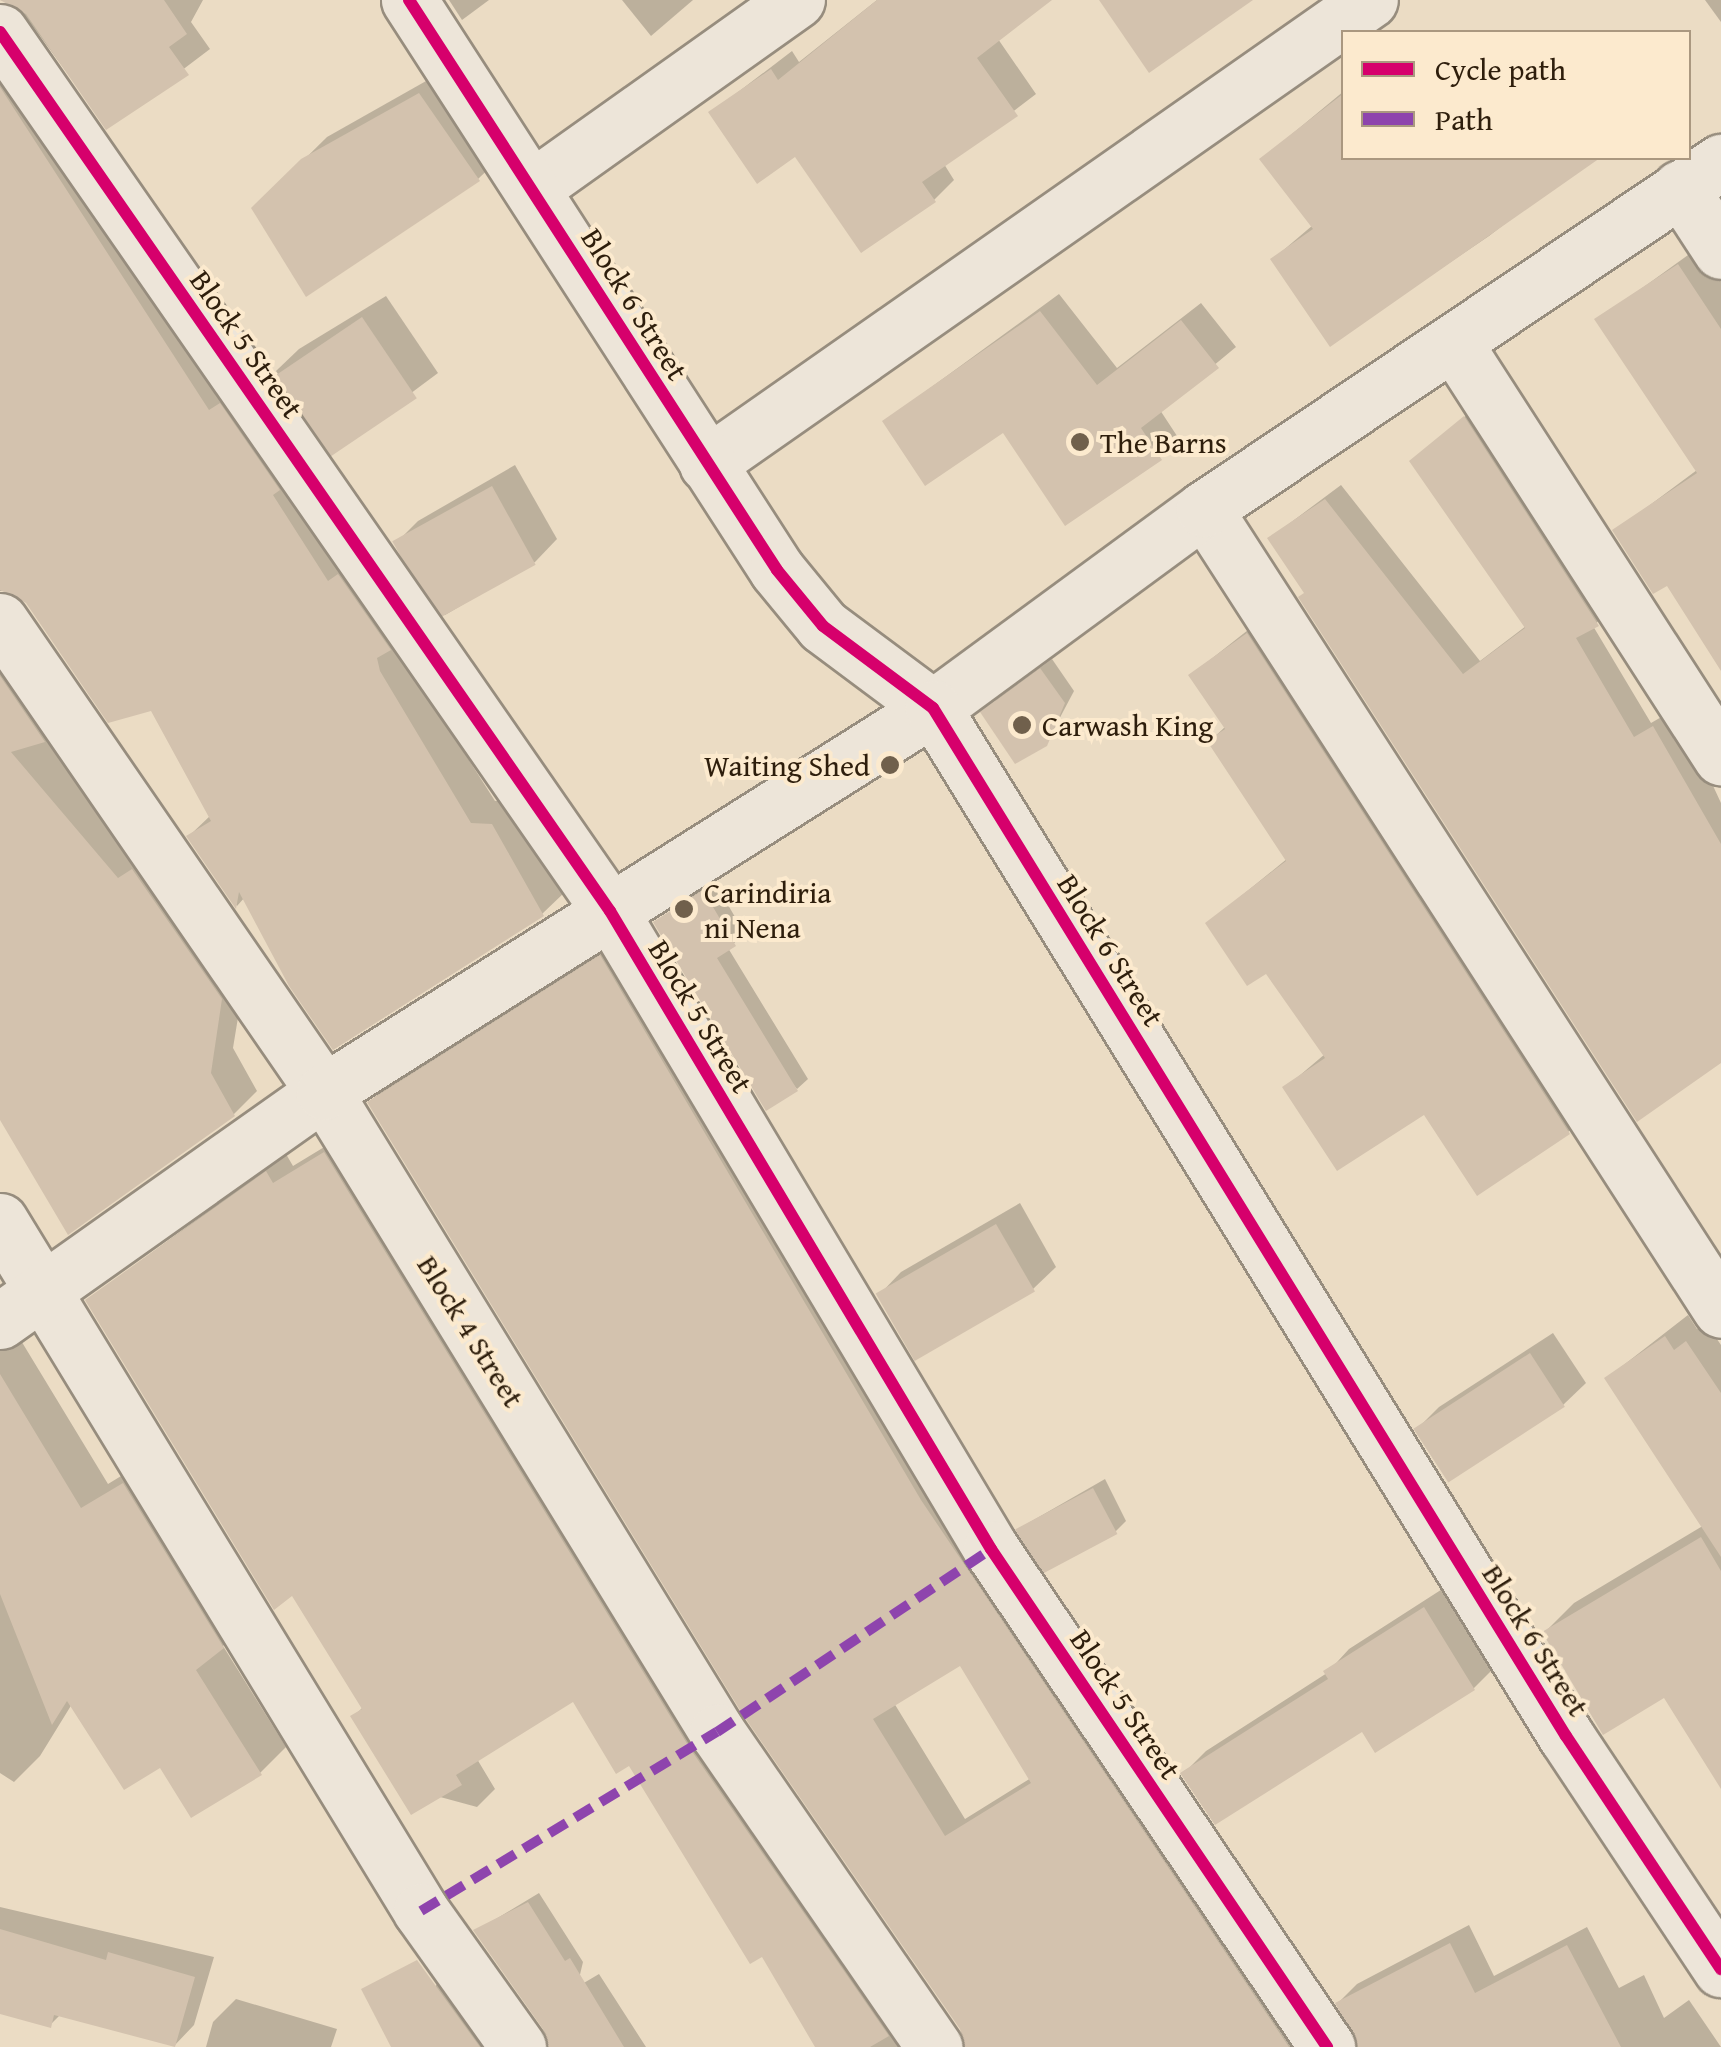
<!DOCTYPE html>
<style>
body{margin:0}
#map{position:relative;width:1721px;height:2047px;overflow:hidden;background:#ebdcc4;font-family:"Gentium Book Plus",serif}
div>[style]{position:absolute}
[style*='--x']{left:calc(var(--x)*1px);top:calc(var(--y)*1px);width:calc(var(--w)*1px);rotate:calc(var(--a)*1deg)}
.shadow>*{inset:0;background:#0003}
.building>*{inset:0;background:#d3c2ae;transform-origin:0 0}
.roads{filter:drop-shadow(2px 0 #978d7e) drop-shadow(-2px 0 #978d7e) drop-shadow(0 2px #978d7e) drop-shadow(0 -2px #978d7e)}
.street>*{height:55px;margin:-27.5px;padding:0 27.5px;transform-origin:27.5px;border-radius:27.5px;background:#ede5d9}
.secondary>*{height:55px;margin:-27.5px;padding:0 27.5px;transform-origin:27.5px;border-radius:27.5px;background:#ede5d9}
.quiet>*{height:10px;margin-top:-5px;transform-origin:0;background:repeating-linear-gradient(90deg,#8e44ad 0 20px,transparent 0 30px)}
.cycleway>*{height:12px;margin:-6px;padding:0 6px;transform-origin:6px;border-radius:6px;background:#d6006c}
.dots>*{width:28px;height:28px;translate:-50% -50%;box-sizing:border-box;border:5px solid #fceace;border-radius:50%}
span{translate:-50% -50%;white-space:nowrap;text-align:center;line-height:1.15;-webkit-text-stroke:8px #fceace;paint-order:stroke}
.street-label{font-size:30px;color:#2e1e0c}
.poi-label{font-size:30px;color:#2e1e0c}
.left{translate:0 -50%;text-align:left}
.right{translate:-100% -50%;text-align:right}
.legend{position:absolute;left:1341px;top:30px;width:350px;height:130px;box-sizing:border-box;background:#fceace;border:2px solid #aa9880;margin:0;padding:12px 18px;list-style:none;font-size:30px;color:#2e1e0c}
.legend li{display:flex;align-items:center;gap:20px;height:50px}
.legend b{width:50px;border:2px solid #aa9880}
</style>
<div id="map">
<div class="shadow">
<i style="clip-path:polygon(0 0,203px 0,191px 22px,210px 49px,107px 127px,15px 2px)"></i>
<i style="clip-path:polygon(449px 0,489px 0,462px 20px)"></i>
<i style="clip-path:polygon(622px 0,693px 0,651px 36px)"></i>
<i style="clip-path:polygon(877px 0,1048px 0,998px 39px,1036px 94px,944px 164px,954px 180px,934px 200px,796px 154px,712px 112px,792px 51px,799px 62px)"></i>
<i style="clip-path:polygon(1705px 0,1721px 0,1721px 22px)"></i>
<i style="clip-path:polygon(0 24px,495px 801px,516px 801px,566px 891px,542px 914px,245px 897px,237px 906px,189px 836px,211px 815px,152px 708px,13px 590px,0 591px)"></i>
<i style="clip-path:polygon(442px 72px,501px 157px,478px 179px,254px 209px,327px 137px)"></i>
<i style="clip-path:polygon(1344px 91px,1344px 158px,1576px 158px,1554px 186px,1489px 236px,1331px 343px,1273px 259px,1313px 225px,1262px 159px)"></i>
<i style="clip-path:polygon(1695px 250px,1721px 261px,1721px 666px,1668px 582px,1615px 531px,1697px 470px,1598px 320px)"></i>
<i style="clip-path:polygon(1059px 294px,1117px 368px,1201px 303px,1236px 347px,1160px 410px,1179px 439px,1065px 522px,1004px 429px,885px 421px)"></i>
<i style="clip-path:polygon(386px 296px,438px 373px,332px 452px,276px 371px,299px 349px)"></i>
<i style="clip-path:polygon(1481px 403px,1613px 608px,1593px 626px,1651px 723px,1677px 708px,1721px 803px,1721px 1038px,1306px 592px,1270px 538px,1341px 485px,1480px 661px,1526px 626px,1412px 461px)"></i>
<i style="clip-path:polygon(515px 465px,557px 539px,535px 562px,445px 615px,396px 543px,418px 521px)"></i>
<i style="clip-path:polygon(0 613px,67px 746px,57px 755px,245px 975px,233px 1048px,257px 1091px,234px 1114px,0 1114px)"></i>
<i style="clip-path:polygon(1267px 615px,1588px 1112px,1568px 1132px,1286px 1087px,1325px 1054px,1266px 970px,1208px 923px,1288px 858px,1210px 741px,1226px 726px,1191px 675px)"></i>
<i style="clip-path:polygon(1052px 659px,1074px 691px,1046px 744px,995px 701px)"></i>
<i style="clip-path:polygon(714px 881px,745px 934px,728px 948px,808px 1079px,797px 1089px,656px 922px)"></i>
<i style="clip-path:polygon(evenodd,620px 938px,1322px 2047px,967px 2047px,962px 2028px,370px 1102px,389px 1083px,620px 938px,961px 1662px,1031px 1778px,965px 1819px,894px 1703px,961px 1662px)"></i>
<i style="clip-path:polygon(344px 1135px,930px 2047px,818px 2047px,763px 1953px,630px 1763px,574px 1698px,477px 1759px,495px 1789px,477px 1807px,396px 1785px,353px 1717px,364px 1706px,104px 1288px,286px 1154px,293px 1166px)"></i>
<i style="clip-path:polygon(1020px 1203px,1056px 1267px,1033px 1289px,879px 1295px,901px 1272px)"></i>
<i style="clip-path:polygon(0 1306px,108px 1484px,149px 1459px,248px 1621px,223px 1646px,286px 1747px,260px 1773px,161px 1765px,72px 1704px,40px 1756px,14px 1782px,0 1773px)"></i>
<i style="clip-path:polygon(1688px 1315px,1697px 1329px,1706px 1323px,1721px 1345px,1721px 1490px,1607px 1378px)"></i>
<i style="clip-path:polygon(1553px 1333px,1586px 1383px,1563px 1405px,1417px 1429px,1439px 1407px)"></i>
<i style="clip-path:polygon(1105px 1479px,1126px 1521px,1115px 1532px,1018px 1529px)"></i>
<i style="clip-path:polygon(1721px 1515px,1721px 1754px,1665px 1695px,1545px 1632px,1574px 1603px)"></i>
<i style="clip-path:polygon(1447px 1586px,1496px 1666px,1474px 1688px,1363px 1729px,1183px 1774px,1206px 1751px,1327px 1673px,1349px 1649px)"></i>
<i style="clip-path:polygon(539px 1893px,583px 1962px,577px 1987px,599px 1974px,646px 2047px,571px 2047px,549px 2037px,476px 1931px)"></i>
<i style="clip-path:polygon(0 1907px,214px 1957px,194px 2025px,174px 2046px,61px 2014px,50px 2025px,0 2011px)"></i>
<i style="clip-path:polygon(1469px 1925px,1494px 1976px,1587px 1927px,1619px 1988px,1644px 1975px,1664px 2018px,1689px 2000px,1721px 2047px,1359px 2047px,1338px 2003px,1357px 1984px)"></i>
<i style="clip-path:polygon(458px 1963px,513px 2047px,421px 2047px,436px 1985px)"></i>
<i style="clip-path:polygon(236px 1999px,337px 2029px,331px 2047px,206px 2047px,213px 2022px)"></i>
</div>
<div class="building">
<i style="clip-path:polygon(0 0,164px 0,187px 34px,169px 47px,189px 75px,106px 130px,26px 14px)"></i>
<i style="clip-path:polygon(877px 0,1052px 0,977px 58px,1018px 116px,922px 182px,936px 202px,861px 253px,795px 157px,757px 184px,708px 112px,771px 69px,778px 80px)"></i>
<i style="clip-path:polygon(1099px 0,1253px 0,1149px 73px)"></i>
<i style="clip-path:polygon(0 87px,209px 410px,220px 403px,280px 490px,273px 495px,328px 581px,338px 574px,391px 650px,377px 658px,380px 671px,471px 823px,492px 824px,544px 916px,333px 1050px,289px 986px,239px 892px,236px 909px,186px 836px,211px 821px,151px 711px,108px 723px,26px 603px,0 590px)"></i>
<i style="clip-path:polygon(419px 93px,480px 181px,306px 297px,251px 208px,301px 159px)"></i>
<i style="clip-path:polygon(1344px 93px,1344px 158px,1600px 158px,1330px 347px,1270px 259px,1313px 229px,1259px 159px)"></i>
<i style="clip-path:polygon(1678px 264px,1721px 329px,1721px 671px,1667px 586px,1653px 594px,1612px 530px,1697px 473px,1594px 319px)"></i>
<i style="clip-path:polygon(1040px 311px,1097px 385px,1181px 320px,1219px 368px,1141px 428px,1162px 460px,1065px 526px,1003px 433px,925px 486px,882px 421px)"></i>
<i style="left:362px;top:317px;width:98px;height:104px;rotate:56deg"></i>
<i style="clip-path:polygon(1464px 416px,1599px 626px,1576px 638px,1634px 737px,1653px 726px,1721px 844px,1721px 1063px,1637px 1122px,1298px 597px,1304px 593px,1267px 538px,1325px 499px,1463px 674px,1525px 628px,1409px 461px)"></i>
<i style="left:492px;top:486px;width:90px;height:114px;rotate:61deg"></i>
<i style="clip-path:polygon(1247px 633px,1570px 1134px,1477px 1196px,1424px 1115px,1337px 1171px,1282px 1087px,1325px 1058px,1266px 974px,1247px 986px,1205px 923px,1286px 861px,1207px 741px,1225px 729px,1188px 675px)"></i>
<i style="clip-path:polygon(1040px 668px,1065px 703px,1047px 746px,1015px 764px,980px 712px)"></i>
<i style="clip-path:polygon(0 676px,45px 742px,11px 752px,118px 878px,132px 869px,222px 999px,211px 1073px,235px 1116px,68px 1235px,0 1120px)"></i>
<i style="clip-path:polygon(703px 890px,736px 946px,717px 958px,798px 1091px,766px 1111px,653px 922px)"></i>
<i style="clip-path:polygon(evenodd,600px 955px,921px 1500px,1289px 2047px,965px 2047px,960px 2029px,743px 1715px,367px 1102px,600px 955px,960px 1666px,1031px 1783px,945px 1836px,873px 1719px,960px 1666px)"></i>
<i style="clip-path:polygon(324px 1152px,691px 1750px,889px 2036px,870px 2047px,815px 2047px,762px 1957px,750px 1964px,629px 1766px,616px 1774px,573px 1702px,456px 1775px,462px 1785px,411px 1815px,350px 1716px,362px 1709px,292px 1596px,274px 1610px,85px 1300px,266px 1171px,273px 1183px)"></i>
<i style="left:996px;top:1224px;width:78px;height:139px;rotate:60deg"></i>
<i style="clip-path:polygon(1665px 1336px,1674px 1350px,1686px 1341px,1721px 1393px,1721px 1557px,1604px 1378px)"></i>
<i style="left:1530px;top:1353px;width:64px;height:139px;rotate:57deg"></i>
<i style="clip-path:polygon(0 1374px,81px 1508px,123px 1483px,224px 1648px,196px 1670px,262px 1775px,191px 1818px,160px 1768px,124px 1790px,67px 1701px,52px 1725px,0 1594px)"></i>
<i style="left:1093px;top:1488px;width:52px;height:88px;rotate:62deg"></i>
<i style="clip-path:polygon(1701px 1537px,1721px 1571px,1721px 1789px,1664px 1698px,1603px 1735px,1542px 1632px)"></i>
<i style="clip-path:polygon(1424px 1607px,1475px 1690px,1375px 1753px,1362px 1732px,1215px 1825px,1180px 1773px,1328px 1679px,1323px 1671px)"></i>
<i style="clip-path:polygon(528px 1902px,565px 1961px,570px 1958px,624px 2047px,549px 2047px,543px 2029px,473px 1930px)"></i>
<i style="clip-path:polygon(0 1929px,106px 1960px,108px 1952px,195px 1977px,175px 2047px,54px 2015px,51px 2028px,0 2014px)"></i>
<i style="clip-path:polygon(1450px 1943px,1475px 1993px,1567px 1945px,1621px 2047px,1358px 2047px,1335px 2003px)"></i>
<i style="clip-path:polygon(417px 1960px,480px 2047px,391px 2047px,361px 1989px)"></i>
</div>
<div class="roads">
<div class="street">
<i style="--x:0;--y:32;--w:1070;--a:55.24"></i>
<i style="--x:610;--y:911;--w:743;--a:59.16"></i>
<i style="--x:991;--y:1549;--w:601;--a:55.99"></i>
<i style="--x:532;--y:188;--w:325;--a:-35.4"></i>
<i style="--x:1680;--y:188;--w:75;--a:56.9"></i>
<i style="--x:1454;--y:343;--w:493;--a:57.2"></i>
<i style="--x:707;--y:464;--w:809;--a:-34.99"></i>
<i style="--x:1204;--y:509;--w:953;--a:57.16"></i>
<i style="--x:0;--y:621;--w:572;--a:55.48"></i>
<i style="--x:324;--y:1092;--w:751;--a:58.45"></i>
<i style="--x:717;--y:1732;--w:383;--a:55.4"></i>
<i style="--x:0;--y:1221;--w:808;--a:58.61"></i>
<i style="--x:421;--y:1911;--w:167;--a:54.5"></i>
<i style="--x:0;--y:1321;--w:397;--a:-35.3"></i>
<i style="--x:324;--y:1092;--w:720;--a:-32.23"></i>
<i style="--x:933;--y:708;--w:336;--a:-36.3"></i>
<i style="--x:1204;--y:509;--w:623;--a:-33.87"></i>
</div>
<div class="secondary">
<i style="--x:409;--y:0;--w:678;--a:57.15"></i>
<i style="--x:777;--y:570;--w:72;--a:50.6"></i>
<i style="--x:823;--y:626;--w:137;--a:36.7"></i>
<i style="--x:933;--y:708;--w:1207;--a:58.38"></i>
<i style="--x:1566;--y:1736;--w:280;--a:56.4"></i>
</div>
</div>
<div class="quiet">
<i style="--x:421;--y:1911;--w:346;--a:-31.2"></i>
<i style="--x:717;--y:1732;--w:329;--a:-33.7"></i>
</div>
<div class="cycleway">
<i style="--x:409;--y:0;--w:678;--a:57.15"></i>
<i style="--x:777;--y:570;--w:72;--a:50.6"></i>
<i style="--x:823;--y:626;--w:137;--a:36.7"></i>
<i style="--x:933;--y:708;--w:1207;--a:58.38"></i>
<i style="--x:1566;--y:1736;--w:280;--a:56.4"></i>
<i style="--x:0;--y:32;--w:1070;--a:55.24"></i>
<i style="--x:610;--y:911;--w:743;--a:59.16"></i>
<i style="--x:991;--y:1549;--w:601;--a:55.99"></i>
</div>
<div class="dots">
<i style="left:1080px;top:442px;background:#70604c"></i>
<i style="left:1022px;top:725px;background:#70604c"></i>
<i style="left:890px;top:765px;background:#70604c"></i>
<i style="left:684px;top:909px;background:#70604c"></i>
</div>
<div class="street-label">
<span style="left:635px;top:304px;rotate:58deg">Block 6 Street</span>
<span style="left:247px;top:344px;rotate:55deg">Block 5 Street</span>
<span style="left:1111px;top:950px;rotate:58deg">Block 6 Street</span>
<span style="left:701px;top:1016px;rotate:59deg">Block 5 Street</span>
<span style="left:471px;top:1331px;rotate:58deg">Block 4 Street</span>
<span style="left:1536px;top:1640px;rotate:58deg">Block 6 Street</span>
<span style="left:1126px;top:1704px;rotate:56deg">Block 5 Street</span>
</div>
<div class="poi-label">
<span class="left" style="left:1100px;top:442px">The Barns</span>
<span class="left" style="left:1042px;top:725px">Carwash King</span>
<span class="right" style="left:870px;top:765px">Waiting Shed</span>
<span class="left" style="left:704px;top:909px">Carindiria<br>ni Nena</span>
</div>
<ul class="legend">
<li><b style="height:12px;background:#d6006c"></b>Cycle path</li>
<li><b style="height:12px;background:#8e44ad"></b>Path</li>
</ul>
</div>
